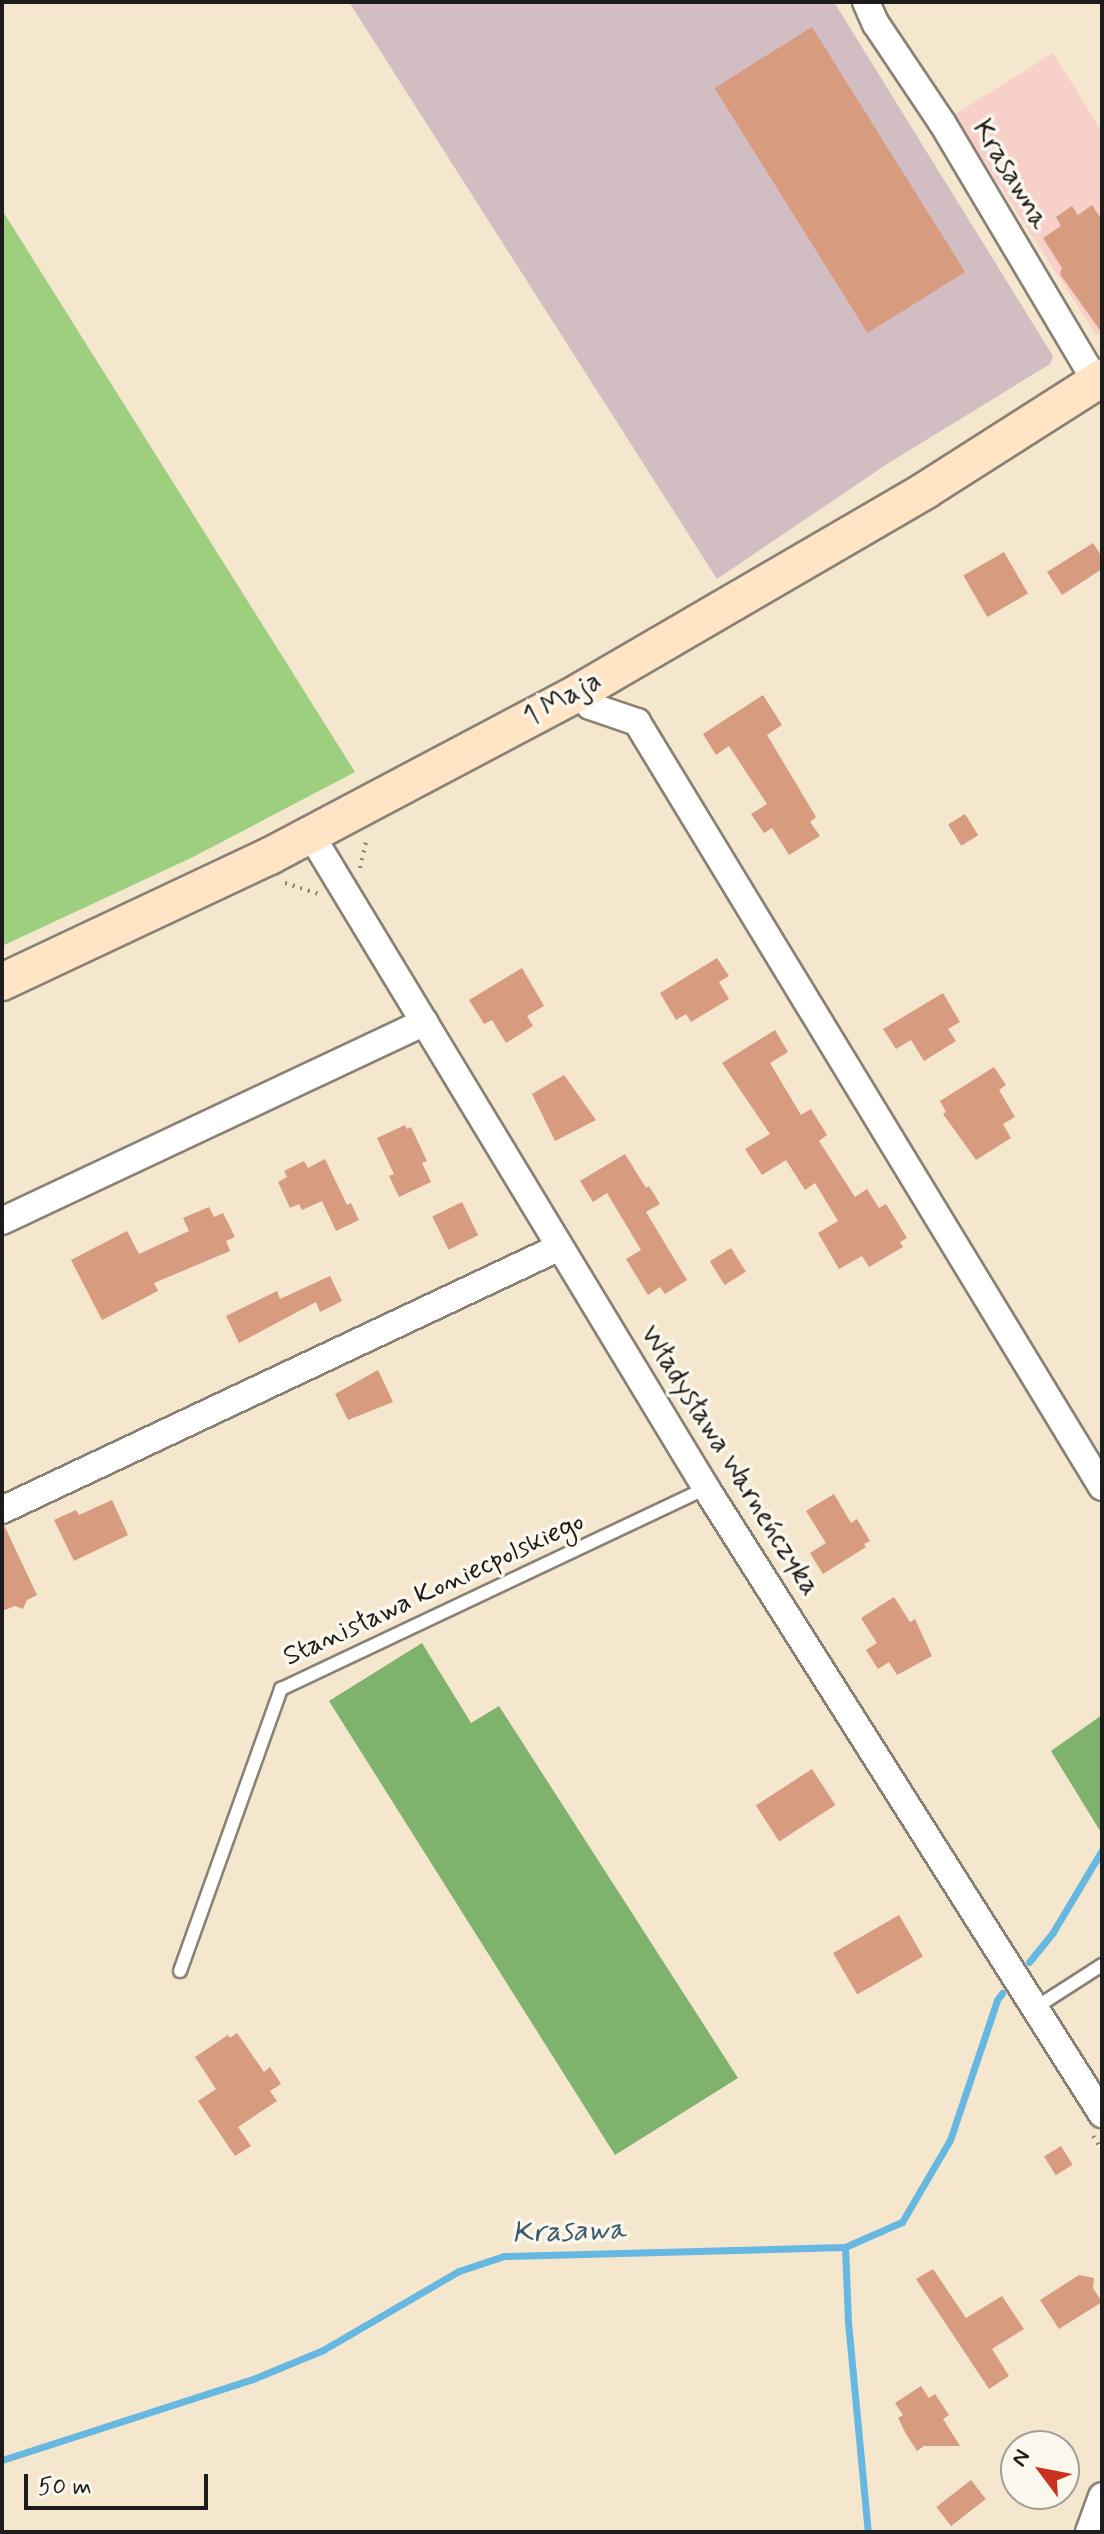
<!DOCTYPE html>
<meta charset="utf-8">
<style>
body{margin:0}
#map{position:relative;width:1104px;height:2534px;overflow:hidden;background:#f5e6ce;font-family:Mynerve,sans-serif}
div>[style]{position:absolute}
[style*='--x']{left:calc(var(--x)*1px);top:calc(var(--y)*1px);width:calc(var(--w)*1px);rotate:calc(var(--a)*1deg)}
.built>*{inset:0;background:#f7d0ca}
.industrial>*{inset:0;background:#d2bec2}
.green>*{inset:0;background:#9dcf7e}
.forest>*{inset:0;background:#7eb26d}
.stream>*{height:7px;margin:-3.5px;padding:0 3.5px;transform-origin:3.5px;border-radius:3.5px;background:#66b8e1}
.building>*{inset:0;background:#d79b7f;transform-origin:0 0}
.path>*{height:4px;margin-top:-2px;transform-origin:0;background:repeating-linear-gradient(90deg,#888175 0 2px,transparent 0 8px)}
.roads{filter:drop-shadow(2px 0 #888175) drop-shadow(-2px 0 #888175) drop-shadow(0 2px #888175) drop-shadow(0 -2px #888175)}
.lane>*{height:12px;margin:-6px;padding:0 6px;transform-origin:6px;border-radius:6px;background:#fff}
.street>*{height:26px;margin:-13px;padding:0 13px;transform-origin:13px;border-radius:13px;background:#fff}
.secondary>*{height:36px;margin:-18px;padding:0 18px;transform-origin:18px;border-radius:18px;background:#ffe4c6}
span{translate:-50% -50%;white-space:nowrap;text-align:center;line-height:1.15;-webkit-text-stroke:7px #fbf7ec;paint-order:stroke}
.street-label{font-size:28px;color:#1c1c1c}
.water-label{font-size:30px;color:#3a5a6b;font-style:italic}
.frame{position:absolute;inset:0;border:4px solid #1c1c1c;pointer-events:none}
.north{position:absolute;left:1000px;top:2430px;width:80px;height:80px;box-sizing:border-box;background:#fbf7ec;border:2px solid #a29f99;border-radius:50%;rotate:302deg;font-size:22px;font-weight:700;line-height:32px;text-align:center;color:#1c1c1c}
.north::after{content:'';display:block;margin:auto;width:28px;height:36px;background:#c8321e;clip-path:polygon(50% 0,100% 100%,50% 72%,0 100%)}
.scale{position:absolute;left:24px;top:2474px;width:184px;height:36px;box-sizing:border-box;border:4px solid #1c1c1c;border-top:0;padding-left:10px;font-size:24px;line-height:28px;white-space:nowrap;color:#1c1c1c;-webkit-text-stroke:6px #fbf7ec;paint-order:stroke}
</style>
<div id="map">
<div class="built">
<i style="clip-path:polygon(1053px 53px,1102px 132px,1102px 335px,1095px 333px,954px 115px)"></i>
</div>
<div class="industrial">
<i style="clip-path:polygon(349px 2px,834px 2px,1053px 356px,1050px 364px,887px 464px,717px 579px)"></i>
</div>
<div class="green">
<i style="clip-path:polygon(2px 210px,355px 772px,193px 857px,2px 946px)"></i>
</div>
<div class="forest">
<i style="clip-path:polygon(422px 1643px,471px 1723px,499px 1706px,738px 2078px,615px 2155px,329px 1701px)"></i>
<i style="clip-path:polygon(1102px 1715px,1102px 1834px,1051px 1751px)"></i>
</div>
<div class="stream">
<i style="--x:1029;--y:1962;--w:38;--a:-51"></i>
<i style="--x:1053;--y:1932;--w:96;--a:-59.1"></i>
<i style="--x:845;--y:2247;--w:62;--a:-23.7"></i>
<i style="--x:902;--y:2222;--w:95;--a:-59.7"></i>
<i style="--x:950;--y:2140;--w:148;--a:-71.4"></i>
<i style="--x:997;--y:2000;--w:9;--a:-54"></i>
<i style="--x:2;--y:2460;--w:264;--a:-17.9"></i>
<i style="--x:253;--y:2379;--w:76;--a:-22.5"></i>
<i style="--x:323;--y:2350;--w:157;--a:-30.2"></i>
<i style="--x:459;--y:2271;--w:47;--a:-18.4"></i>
<i style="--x:504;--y:2256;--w:341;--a:-1.5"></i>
<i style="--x:845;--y:2247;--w:75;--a:87.7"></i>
<i style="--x:848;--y:2322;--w:211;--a:84.6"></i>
</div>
<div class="building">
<i style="left:812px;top:27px;width:289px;height:115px;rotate:58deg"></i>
<i style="clip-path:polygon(1092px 205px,1102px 220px,1102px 333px,1060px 274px,1062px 268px,1043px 238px,1061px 226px,1056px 217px,1072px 206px,1078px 215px)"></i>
<i style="clip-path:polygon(1093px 543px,1102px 557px,1102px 569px,1062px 595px,1047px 572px)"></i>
<i style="left:1004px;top:552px;width:48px;height:47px;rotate:60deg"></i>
<i style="clip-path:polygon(763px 695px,782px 725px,767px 735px,816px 817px,810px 822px,820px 836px,789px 855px,772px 828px,764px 833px,751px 814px,767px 804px,729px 746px,716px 755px,703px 734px)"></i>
<i style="left:965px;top:814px;width:25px;height:20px;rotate:58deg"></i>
<i style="clip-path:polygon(717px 958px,729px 976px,719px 982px,729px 999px,691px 1022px,686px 1014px,676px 1020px,660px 993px)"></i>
<i style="clip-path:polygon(522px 968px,544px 1006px,527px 1016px,533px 1026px,506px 1043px,492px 1020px,484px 1024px,469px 1000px)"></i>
<i style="clip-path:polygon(943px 993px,960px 1022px,948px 1029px,956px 1041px,924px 1061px,911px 1040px,896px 1049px,883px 1029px)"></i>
<i style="clip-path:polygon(775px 1030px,788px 1052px,770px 1063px,801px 1115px,811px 1109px,827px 1135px,819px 1141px,855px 1197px,867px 1189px,879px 1208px,886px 1204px,907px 1238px,900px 1242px,903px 1247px,869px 1267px,862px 1256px,839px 1269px,818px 1233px,838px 1221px,815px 1183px,805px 1190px,786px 1160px,762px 1175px,745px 1149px,770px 1134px,722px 1063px)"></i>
<i style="clip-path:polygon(994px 1067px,1006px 1085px,999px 1090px,1015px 1117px,1003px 1124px,1011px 1138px,976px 1160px,943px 1114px,946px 1112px,940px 1101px)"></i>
<i style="clip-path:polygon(564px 1075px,596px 1120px,555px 1141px,532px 1094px)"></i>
<i style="clip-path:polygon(405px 1125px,407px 1129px,411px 1127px,427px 1161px,422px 1163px,431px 1182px,399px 1197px,389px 1176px,394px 1174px,377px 1138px)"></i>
<i style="clip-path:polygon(625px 1154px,646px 1188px,649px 1186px,660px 1204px,646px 1212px,687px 1280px,665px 1294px,660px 1287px,648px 1295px,626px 1259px,641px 1250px,607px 1193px,593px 1202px,580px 1181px)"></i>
<i style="clip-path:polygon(325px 1159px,347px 1205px,351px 1203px,359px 1220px,336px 1231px,322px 1201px,302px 1210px,299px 1204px,290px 1208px,278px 1182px,287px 1177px,284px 1171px,304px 1161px,308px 1168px)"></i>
<i style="left:462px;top:1202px;width:37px;height:33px;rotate:64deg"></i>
<i style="clip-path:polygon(209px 1207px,214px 1217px,223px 1213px,235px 1237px,226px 1241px,230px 1251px,154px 1283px,158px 1291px,102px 1320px,71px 1260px,127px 1231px,139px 1254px,189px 1231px,183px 1218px)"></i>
<i style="left:731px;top:1248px;width:28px;height:25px;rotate:58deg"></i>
<i style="clip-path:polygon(330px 1276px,342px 1301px,320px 1312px,316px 1302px,239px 1343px,226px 1316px,277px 1291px,280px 1299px)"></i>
<i style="clip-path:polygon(378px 1370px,393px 1402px,348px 1420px,335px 1394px)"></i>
<i style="clip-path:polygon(834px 1494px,851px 1523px,857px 1519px,870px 1541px,864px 1544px,866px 1547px,823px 1574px,810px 1553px,826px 1543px,806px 1511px)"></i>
<i style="clip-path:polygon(112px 1500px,128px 1535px,74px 1561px,54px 1520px,76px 1510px,79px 1515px)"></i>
<i style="clip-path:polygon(4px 1525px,37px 1595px,27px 1600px,23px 1609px,15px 1606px,2px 1611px)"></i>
<i style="clip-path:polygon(894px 1597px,910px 1622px,915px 1619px,932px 1656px,897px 1675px,889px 1662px,878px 1669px,866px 1650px,877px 1643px,861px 1618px)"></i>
<i style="left:812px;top:1769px;width:43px;height:67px;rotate:57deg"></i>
<i style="left:899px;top:1915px;width:48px;height:76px;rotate:60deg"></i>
<i style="clip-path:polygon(237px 2033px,264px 2072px,270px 2067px,281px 2084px,270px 2091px,277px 2101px,238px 2127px,251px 2146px,235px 2156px,198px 2101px,216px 2089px,195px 2057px,228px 2035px,230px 2038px)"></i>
<i style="left:1061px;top:2146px;width:22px;height:20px;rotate:58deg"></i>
<i style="clip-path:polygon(933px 2269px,966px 2318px,1002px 2296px,1024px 2329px,992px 2349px,1009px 2376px,989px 2389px,916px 2279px)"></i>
<i style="clip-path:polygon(1079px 2275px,1094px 2278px,1093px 2288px,1102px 2302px,1059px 2329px,1040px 2300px)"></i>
<i style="clip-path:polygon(921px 2386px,929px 2398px,935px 2394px,949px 2415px,943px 2419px,960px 2446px,924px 2446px,917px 2451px,906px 2434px,898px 2418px,903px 2415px,895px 2403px)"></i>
<i style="left:971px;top:2480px;width:24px;height:44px;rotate:52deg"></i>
</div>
<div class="path">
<i style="--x:360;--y:868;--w:31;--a:-77"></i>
<i style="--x:285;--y:883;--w:35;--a:18"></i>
<i style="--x:1093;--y:2136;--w:17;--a:57"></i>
</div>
<div class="roads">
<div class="lane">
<i style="--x:180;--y:1971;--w:300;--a:-70.3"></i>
<i style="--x:281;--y:1689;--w:470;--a:-25.3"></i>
<i style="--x:1035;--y:2008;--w:80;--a:-32.7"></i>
</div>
<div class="street">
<i style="--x:866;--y:2;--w:24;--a:66"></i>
<i style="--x:876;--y:24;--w:120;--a:56.2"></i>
<i style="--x:943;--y:124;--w:300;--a:59.3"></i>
<i style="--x:581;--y:691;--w:17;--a:59"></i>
<i style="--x:590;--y:706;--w:50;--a:18.8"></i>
<i style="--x:637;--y:722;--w:895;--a:58.71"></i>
<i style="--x:311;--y:835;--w:763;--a:58.83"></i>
<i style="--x:706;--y:1488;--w:741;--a:57.68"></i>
<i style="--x:2;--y:1221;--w:467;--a:-25.2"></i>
<i style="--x:2;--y:1510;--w:617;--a:-25.24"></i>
<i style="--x:1089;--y:2532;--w:38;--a:-70"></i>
</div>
<div class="secondary">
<i style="--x:2;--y:982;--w:296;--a:-25.2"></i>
<i style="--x:270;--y:856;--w:352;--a:-27.9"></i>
<i style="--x:581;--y:691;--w:399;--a:-30.2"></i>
<i style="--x:926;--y:490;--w:209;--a:-32.5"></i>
</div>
</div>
<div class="street-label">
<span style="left:1010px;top:175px;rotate:59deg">Krasawna</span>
<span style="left:563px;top:700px;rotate:-29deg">1 Maja</span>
<span style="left:729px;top:1461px;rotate:58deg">Władysława Warneńczyka</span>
<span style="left:434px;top:1590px;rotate:-25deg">Stanisława Koniecpolskiego</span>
</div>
<div class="water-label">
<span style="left:569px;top:2232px;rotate:-2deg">Krasawa</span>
</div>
<div class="frame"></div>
<div class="north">N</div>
<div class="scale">50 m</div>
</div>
